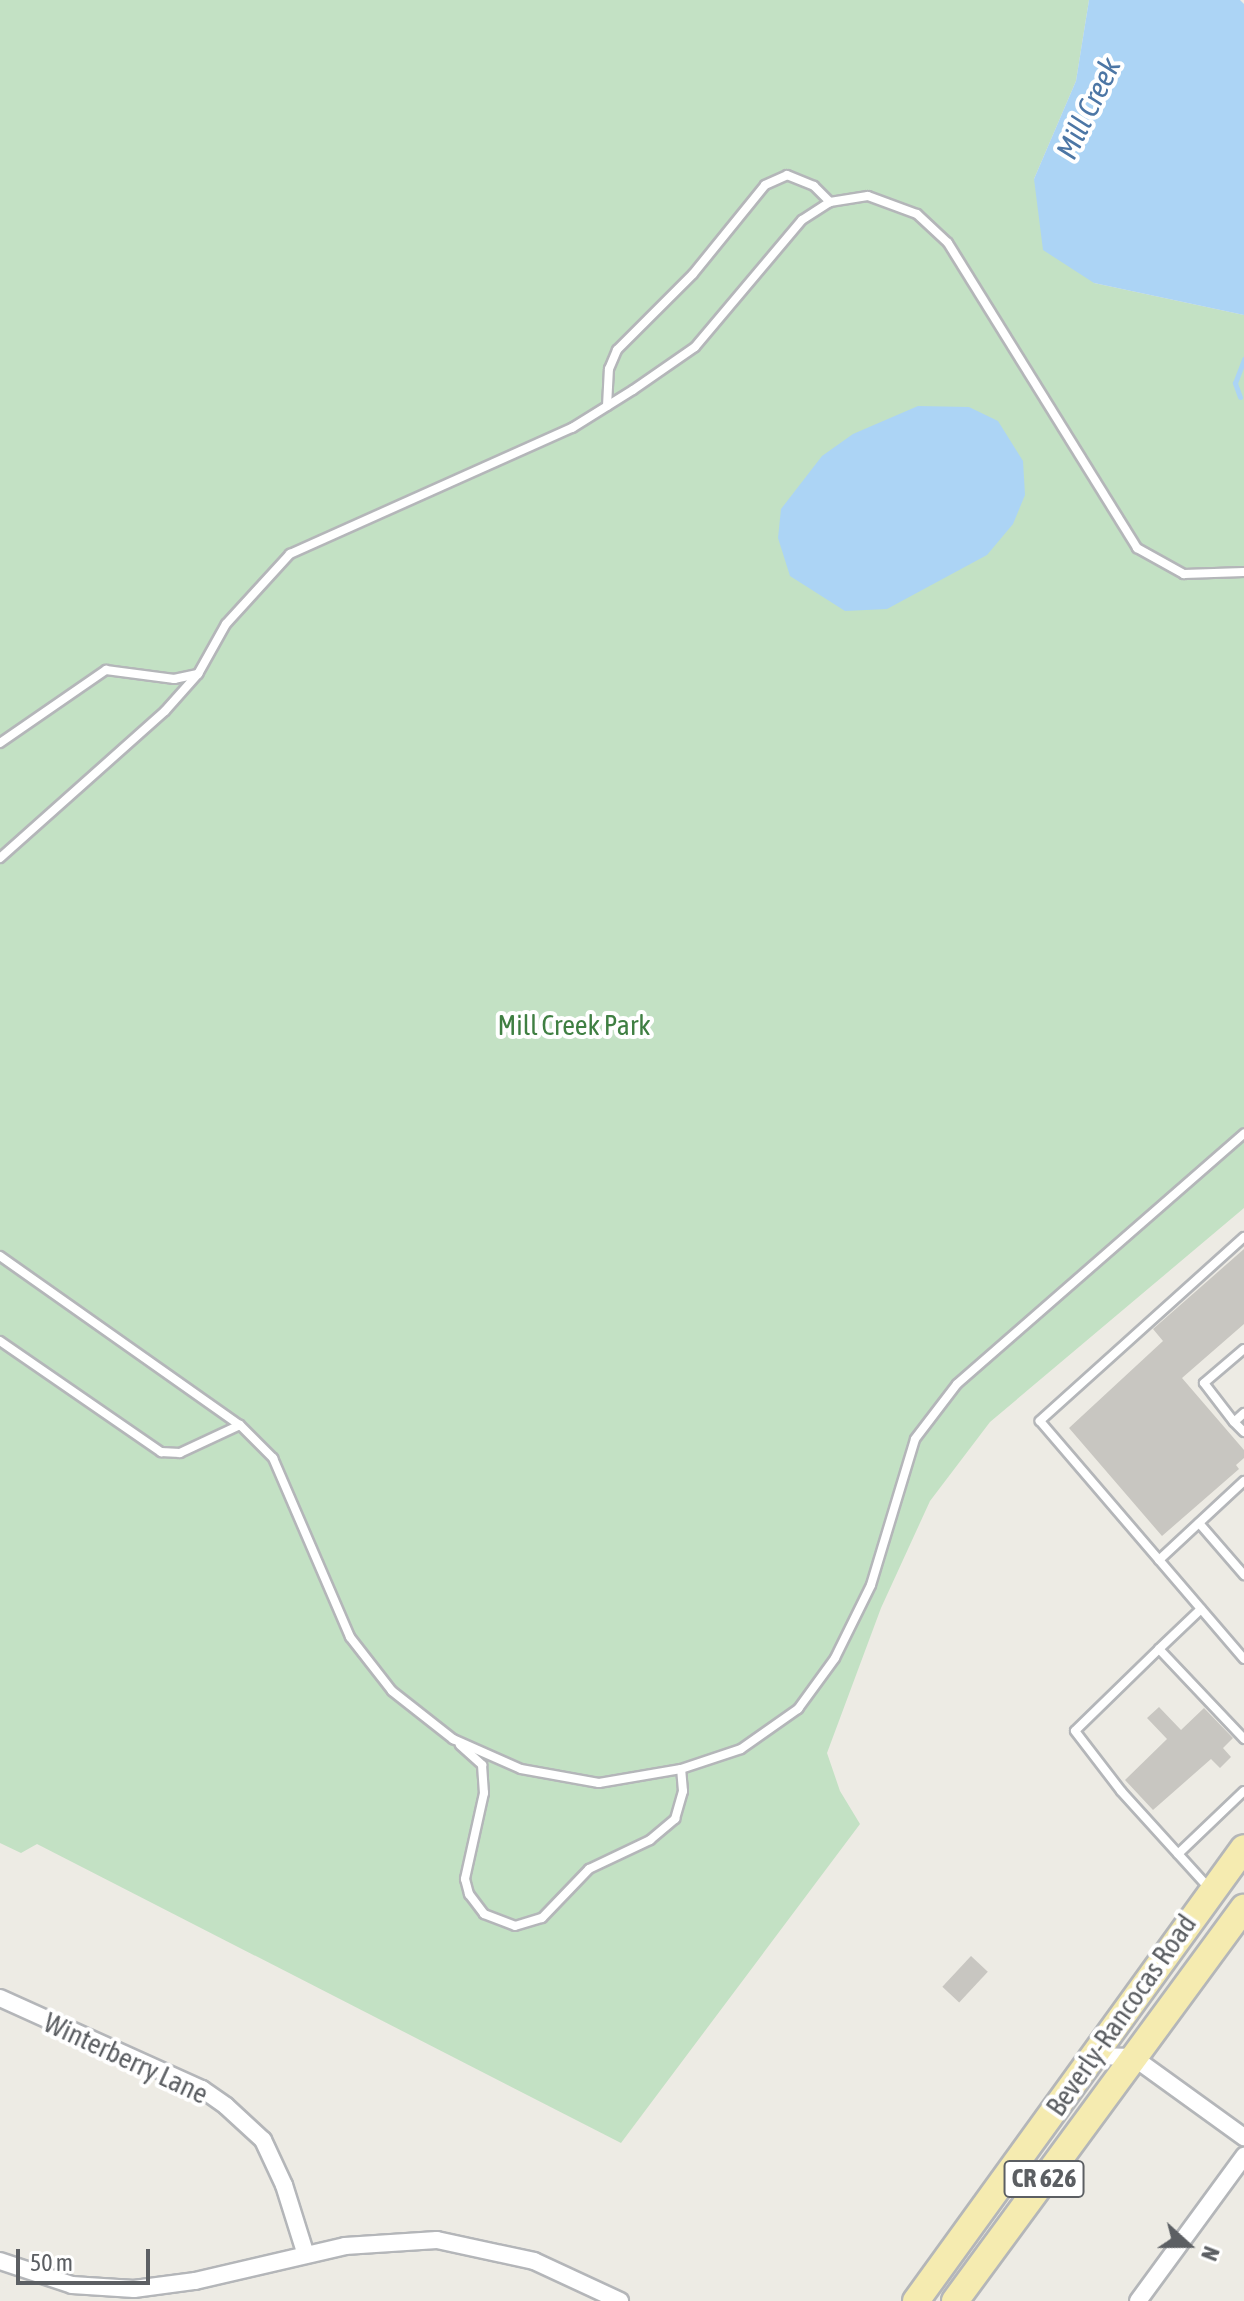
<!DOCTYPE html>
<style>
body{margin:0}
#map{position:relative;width:1244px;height:2301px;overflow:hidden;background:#edebe4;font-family:"Asap Condensed",sans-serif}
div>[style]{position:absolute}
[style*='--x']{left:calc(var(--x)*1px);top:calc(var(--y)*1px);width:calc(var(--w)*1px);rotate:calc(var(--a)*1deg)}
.green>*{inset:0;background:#c3e1c4}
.water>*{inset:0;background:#acd4f5}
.stream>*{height:5px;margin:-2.5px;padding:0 2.5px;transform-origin:2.5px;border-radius:2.5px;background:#acd4f5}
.building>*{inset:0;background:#c8c6c1;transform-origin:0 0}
.roads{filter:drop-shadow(2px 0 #b4b6b9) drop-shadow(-2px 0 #b4b6b9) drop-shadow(0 2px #b4b6b9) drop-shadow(0 -2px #b4b6b9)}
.lane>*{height:8px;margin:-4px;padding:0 4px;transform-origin:4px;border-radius:4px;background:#fff}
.street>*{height:16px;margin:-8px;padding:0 8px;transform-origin:8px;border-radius:8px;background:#fff}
.primary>*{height:26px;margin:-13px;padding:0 13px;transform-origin:13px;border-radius:13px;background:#f5ebb0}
span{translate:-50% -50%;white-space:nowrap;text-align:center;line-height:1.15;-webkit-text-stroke:8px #fff;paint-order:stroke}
.shield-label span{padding:2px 6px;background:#fff;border:2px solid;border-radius:6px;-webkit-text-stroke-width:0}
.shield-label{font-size:26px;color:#5c5f63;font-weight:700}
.park-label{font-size:28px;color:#3f7f42}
.street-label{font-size:28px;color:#5c5f63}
.water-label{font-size:30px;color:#4c76a5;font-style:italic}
.north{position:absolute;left:1148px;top:2205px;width:80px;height:80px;-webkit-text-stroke:6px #fff;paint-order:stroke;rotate:111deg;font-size:22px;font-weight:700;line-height:32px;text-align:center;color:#5c5f63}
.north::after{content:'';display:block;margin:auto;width:28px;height:36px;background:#5c5f63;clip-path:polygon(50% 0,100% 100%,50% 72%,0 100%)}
.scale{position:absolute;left:16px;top:2249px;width:134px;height:36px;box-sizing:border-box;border:4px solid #5c5f63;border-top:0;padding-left:10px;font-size:24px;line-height:28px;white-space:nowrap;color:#5c5f63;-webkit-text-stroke:6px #fff;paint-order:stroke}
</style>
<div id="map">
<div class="green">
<i style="clip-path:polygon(0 0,1089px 0,1076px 81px,1034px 179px,1094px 283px,1244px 315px,1244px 1208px,990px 1422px,930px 1501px,881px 1608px,827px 1753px,840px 1791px,860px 1824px,621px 2143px,37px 1844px,21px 1853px,0 1843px)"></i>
</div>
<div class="water">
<i style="clip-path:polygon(1089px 0,1240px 0,1244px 4px,1244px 315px,1094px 283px,1043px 250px,1034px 179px,1076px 81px)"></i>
<i style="clip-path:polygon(918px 406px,969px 407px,998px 421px,1023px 461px,1025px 495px,1013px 524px,987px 555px,887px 609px,845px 611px,790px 576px,778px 538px,781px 509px,822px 456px,853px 434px)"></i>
</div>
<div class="stream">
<i style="--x:1240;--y:397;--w:15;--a:-110"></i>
<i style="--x:1235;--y:383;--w:26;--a:-69"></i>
</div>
<div class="building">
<i style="clip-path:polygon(1244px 1249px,1244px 1324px,1182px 1378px,1244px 1450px,1244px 1458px,1236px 1465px,1239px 1469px,1162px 1536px,1069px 1428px,1163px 1341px,1153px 1329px)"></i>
<i style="clip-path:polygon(1159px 1707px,1181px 1730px,1204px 1708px,1233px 1738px,1223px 1748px,1231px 1757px,1220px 1768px,1211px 1759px,1153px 1810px,1125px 1780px,1167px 1739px,1147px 1718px)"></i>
<i style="left:971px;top:1956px;width:23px;height:42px;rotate:43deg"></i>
</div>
<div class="roads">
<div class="lane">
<i style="--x:607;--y:406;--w:37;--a:-87"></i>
<i style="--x:609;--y:369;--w:21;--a:-67"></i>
<i style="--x:617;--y:350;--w:107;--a:-45"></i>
<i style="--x:693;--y:274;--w:114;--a:-51"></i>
<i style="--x:765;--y:185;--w:24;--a:-24"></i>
<i style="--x:787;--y:175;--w:29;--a:22"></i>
<i style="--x:814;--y:186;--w:23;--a:45"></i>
<i style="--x:0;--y:743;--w:129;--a:-34.6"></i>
<i style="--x:106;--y:670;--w:69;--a:7.5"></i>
<i style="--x:174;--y:679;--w:24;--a:-12"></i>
<i style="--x:0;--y:858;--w:221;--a:-41.7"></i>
<i style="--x:165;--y:711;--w:50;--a:-48.3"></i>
<i style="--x:198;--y:674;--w:57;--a:-60.8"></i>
<i style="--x:226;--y:624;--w:95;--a:-47.6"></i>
<i style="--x:290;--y:554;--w:309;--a:-24.1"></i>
<i style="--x:572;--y:428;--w:72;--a:-31.9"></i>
<i style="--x:633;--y:390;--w:75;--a:-34.7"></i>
<i style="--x:695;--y:347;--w:166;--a:-49.9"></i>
<i style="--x:802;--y:220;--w:33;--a:-33"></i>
<i style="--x:830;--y:202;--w:38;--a:-9"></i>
<i style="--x:868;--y:196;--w:52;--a:20.2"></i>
<i style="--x:917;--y:214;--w:42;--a:43.1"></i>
<i style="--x:948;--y:243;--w:359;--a:58.2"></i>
<i style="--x:1137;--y:548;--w:54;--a:29"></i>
<i style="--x:1184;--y:574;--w:60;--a:-1.9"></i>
<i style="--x:1244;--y:1237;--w:275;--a:138"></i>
<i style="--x:1040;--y:1421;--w:313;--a:49.4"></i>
<i style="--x:0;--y:1256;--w:294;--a:35.2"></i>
<i style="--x:240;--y:1425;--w:47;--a:45"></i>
<i style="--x:273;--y:1458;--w:195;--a:66.7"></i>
<i style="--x:350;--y:1637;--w:68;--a:52.1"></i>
<i style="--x:392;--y:1691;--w:78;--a:38.2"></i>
<i style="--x:453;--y:1739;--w:74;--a:23.8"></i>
<i style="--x:521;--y:1769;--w:79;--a:10.2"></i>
<i style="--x:599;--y:1783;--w:83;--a:-9.7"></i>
<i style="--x:681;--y:1769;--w:63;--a:-18.4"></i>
<i style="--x:741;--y:1749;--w:70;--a:-35.1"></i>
<i style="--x:798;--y:1709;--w:63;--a:-54"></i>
<i style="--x:835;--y:1658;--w:81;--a:-63.7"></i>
<i style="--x:871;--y:1585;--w:152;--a:-73.2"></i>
<i style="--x:915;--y:1439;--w:69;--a:-52.6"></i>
<i style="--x:957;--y:1384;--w:381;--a:-41.1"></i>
<i style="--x:0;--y:1341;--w:196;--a:34.6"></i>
<i style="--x:161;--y:1452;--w:19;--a:3"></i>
<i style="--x:180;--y:1453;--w:66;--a:-25"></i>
<i style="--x:1244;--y:1413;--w:13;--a:138"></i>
<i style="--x:1234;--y:1422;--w:14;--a:45"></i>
<i style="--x:1234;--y:1422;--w:49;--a:-127.6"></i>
<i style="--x:1204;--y:1383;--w:52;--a:-40.4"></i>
<i style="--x:1199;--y:1523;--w:69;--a:49.1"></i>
<i style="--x:1159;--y:1560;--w:116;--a:-42.9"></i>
<i style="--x:1201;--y:1609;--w:58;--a:136.4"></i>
<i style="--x:1159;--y:1649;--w:124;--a:46.6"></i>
<i style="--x:1159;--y:1649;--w:117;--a:135.7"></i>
<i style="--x:1075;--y:1731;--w:76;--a:52.5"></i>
<i style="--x:1121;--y:1791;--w:132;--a:47.8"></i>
<i style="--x:460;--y:1745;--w:30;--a:42"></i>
<i style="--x:482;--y:1765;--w:28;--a:86"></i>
<i style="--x:484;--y:1793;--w:88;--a:102.5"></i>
<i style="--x:465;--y:1879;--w:16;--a:75"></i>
<i style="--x:469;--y:1894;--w:25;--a:53"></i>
<i style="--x:484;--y:1914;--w:33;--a:21"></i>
<i style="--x:515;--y:1926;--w:28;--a:-17"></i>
<i style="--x:542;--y:1918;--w:68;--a:-46.2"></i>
<i style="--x:589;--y:1869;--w:68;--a:-25.4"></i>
<i style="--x:650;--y:1840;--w:33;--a:-40"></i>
<i style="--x:675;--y:1819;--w:29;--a:-74"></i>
<i style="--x:683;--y:1791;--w:22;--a:-95"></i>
<i style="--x:1178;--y:1854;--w:91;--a:-43.7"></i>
</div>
<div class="street">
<i style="--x:0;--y:1998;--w:222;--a:24.3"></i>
<i style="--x:202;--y:2089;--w:29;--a:35"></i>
<i style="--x:226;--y:2106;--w:50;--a:42.6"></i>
<i style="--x:263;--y:2140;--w:50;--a:65"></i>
<i style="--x:284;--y:2185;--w:73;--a:72.6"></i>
<i style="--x:1093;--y:2056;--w:40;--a:1.4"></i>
<i style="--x:1133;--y:2057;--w:137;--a:35.8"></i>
<i style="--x:0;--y:2261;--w:76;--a:18.4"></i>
<i style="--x:72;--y:2285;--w:62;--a:3.7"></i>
<i style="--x:134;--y:2289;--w:62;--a:-7.5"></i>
<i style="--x:195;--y:2281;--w:154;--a:-13.1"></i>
<i style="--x:345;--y:2246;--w:92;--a:-3.7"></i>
<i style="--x:437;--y:2240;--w:99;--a:12.2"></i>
<i style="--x:534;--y:2261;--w:95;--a:24.9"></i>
<i style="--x:1138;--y:2301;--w:180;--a:-53.8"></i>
</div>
<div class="primary">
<i style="--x:916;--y:2301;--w:559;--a:-54.09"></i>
<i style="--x:955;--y:2301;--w:488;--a:-53.7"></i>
</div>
</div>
<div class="shield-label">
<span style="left:1044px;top:2179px">CR 626</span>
</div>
<div class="park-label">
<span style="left:574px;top:1025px">Mill Creek Park</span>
</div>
<div class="street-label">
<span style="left:1121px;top:2015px;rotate:-55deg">Beverly-Rancocas Road</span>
<span style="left:126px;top:2058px;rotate:25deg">Winterberry Lane</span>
</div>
<div class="water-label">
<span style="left:1088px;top:108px;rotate:-64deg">Mill Creek</span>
</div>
<div class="north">N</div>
<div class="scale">50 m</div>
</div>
